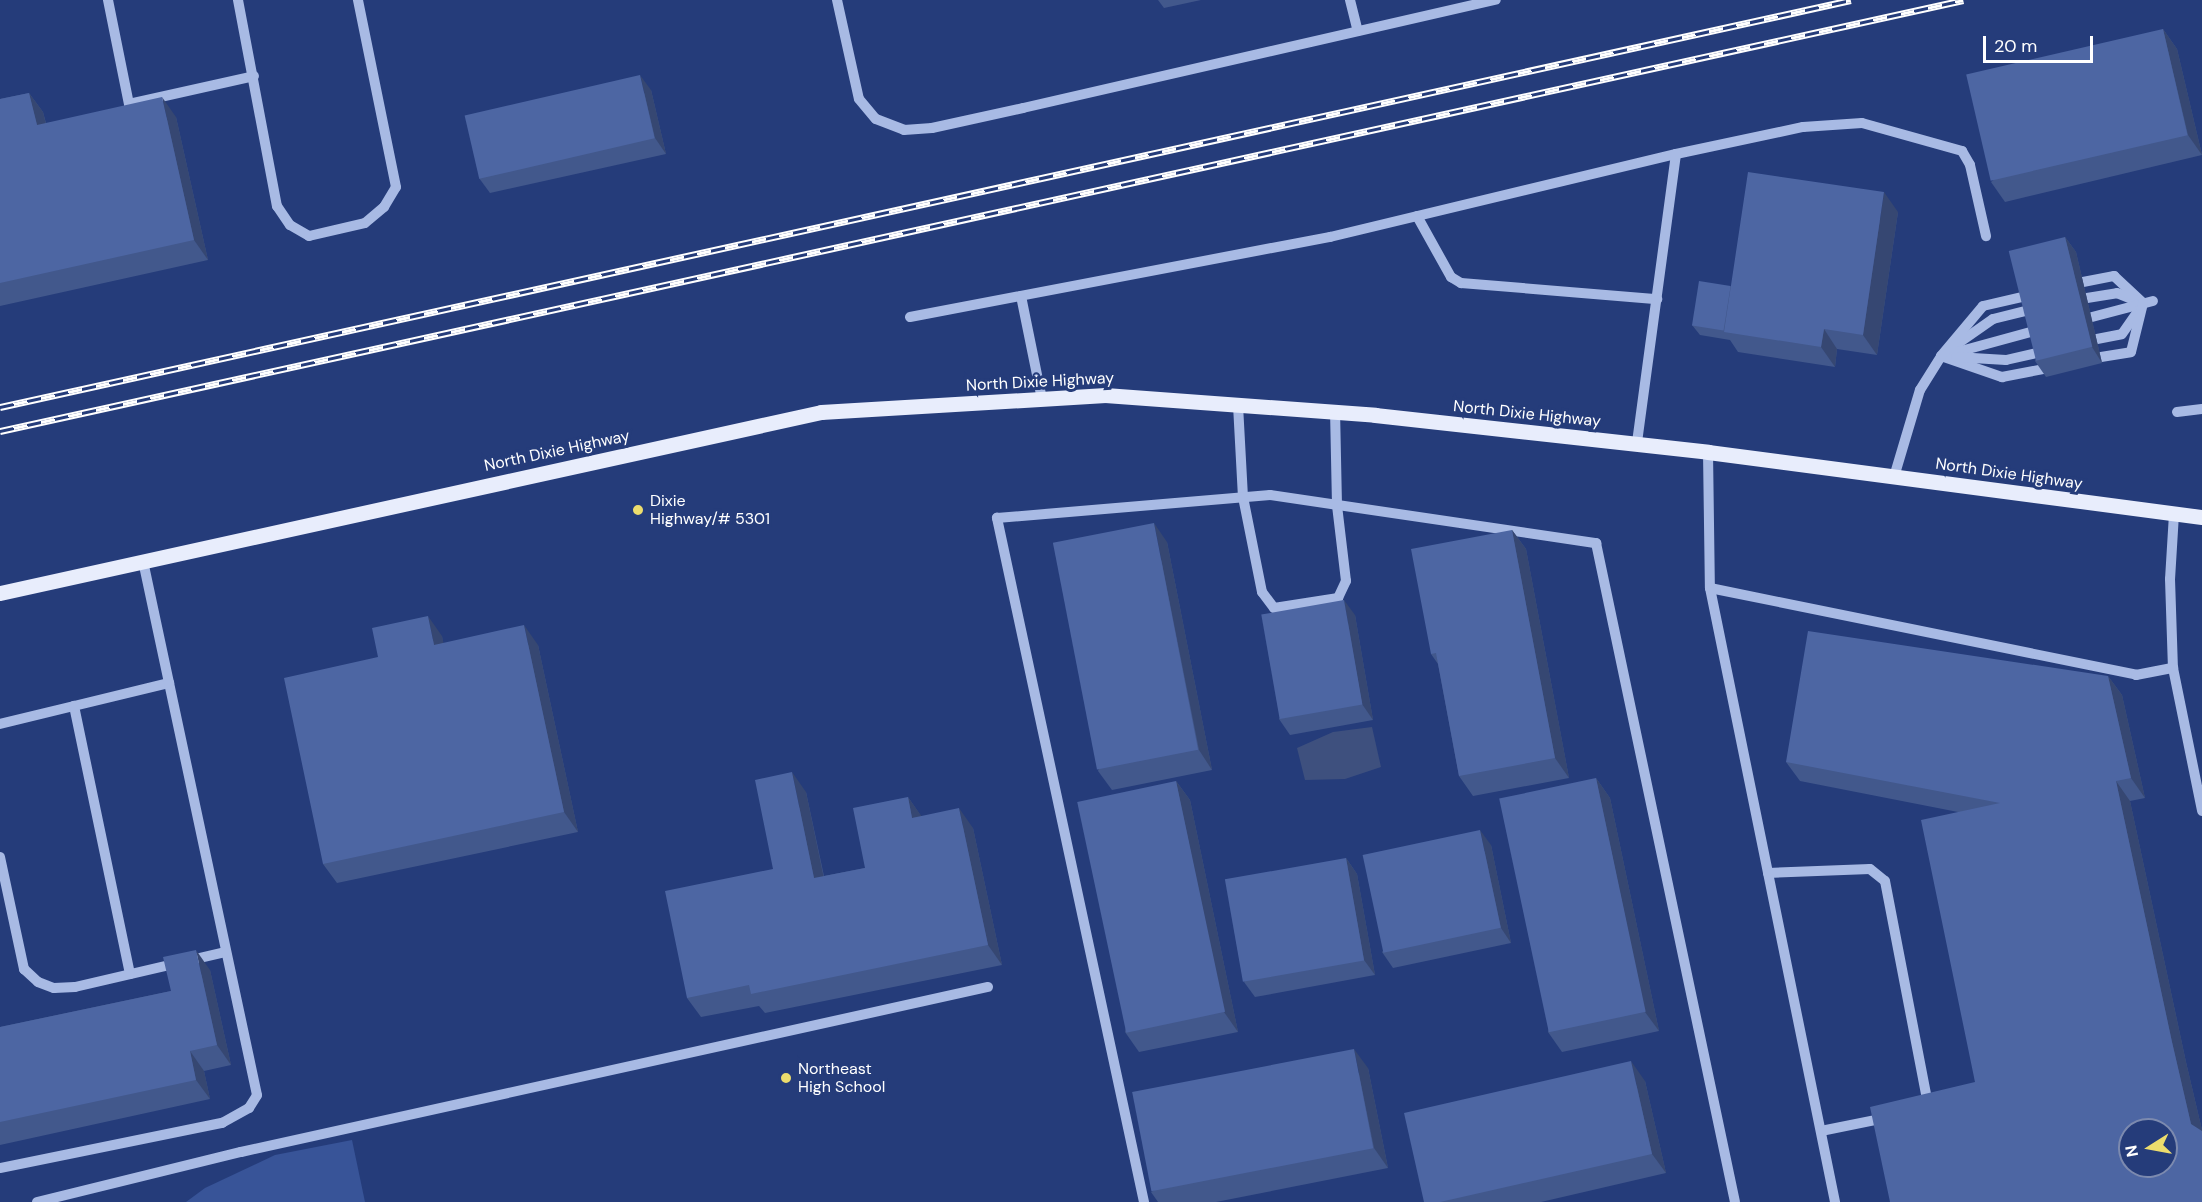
<!DOCTYPE html>
<style>
body{margin:0}
#map{position:relative;width:2202px;height:1202px;overflow:hidden;background:#253c7a;font-family:"DM Sans",sans-serif}
div>[style]{position:absolute}
[style*='--x']{left:calc(var(--x)*1px);top:calc(var(--y)*1px);width:calc(var(--w)*1px);rotate:calc(var(--a)*1deg)}
.green>*{inset:0;background:#385498}
.water>*{inset:0;background:#3e507e}
.minor>*{height:10px;margin:-5px;padding:0 5px;transform-origin:5px;border-radius:5px;background:#a8bae4}
.major>*{height:15px;margin:-7.5px;padding:0 7.5px;transform-origin:7.5px;border-radius:7.5px;background:#e8edfc}
.rail>*{height:7px;margin-top:-3.5px;transform-origin:0;background:repeating-linear-gradient(90deg,#253c7a 0 14px,#fff 0 28px);box-sizing:border-box;border-block:2px solid #fff}
.wall>*{inset:0;background:#42588c}
.shaded-wall>*{inset:0;background:#364772}
.building>*{inset:0;background:#4d66a3;transform-origin:0 0}
.dots>*{width:16px;height:16px;translate:-50% -50%;box-sizing:border-box;border:3px solid #253c7a;border-radius:50%}
span{translate:-50% -50%;white-space:nowrap;text-align:center;line-height:1.15;-webkit-text-stroke:6px #253c7a;paint-order:stroke}
.street-label{font-size:16px;color:#fff}
.poi-label{font-size:16px;color:#fff}
.left{translate:0 -50%;text-align:left}
.north{position:absolute;left:2118px;top:1118px;width:60px;height:60px;box-sizing:border-box;background:#253c7a;border:2px solid #7c8aaf;border-radius:50%;rotate:259deg;font-size:16px;font-weight:700;line-height:24px;text-align:center;color:#fff}
.north::after{content:'';display:block;margin:auto;width:21px;height:27px;background:#eddd6d;clip-path:polygon(50% 0,100% 100%,50% 72%,0 100%)}
.scale{position:absolute;left:1983px;top:36px;width:110px;height:27px;box-sizing:border-box;border:3px solid #fff;border-top:0;padding-left:8px;font-size:18px;line-height:21px;white-space:nowrap;color:#fff;-webkit-text-stroke:4px #253c7a;paint-order:stroke}
</style>
<div id="map">
<div class="green">
<i style="clip-path:polygon(352px 1140px,365px 1202px,186px 1202px,205px 1188px,275px 1155px)"></i>
</div>
<div class="water">
<i style="clip-path:polygon(1372px 727px,1381px 767px,1345px 779px,1305px 780px,1297px 748px,1333px 732px)"></i>
</div>
<div class="minor">
<i style="--x:108;--y:0;--w:106;--a:78.6"></i>
<i style="--x:129;--y:104;--w:128;--a:-12.6"></i>
<i style="--x:238;--y:0;--w:210;--a:79.3"></i>
<i style="--x:277;--y:206;--w:23;--a:56"></i>
<i style="--x:290;--y:225;--w:22;--a:30"></i>
<i style="--x:309;--y:236;--w:57;--a:-13.1"></i>
<i style="--x:365;--y:223;--w:25;--a:-40"></i>
<i style="--x:384;--y:207;--w:23;--a:-59"></i>
<i style="--x:396;--y:187;--w:191;--a:-101.5"></i>
<i style="--x:837;--y:0;--w:101;--a:77.5"></i>
<i style="--x:859;--y:99;--w:26;--a:50"></i>
<i style="--x:876;--y:119;--w:30;--a:21"></i>
<i style="--x:904;--y:130;--w:28;--a:-4"></i>
<i style="--x:932;--y:128;--w:93;--a:-12.4"></i>
<i style="--x:1023;--y:108;--w:485;--a:-12.9"></i>
<i style="--x:1350;--y:0;--w:32;--a:76"></i>
<i style="--x:1676;--y:154;--w:130;--a:-12"></i>
<i style="--x:1803;--y:127;--w:59;--a:-3.9"></i>
<i style="--x:1862;--y:123;--w:104;--a:15.6"></i>
<i style="--x:1962;--y:151;--w:16;--a:60"></i>
<i style="--x:1970;--y:165;--w:73;--a:77.3"></i>
<i style="--x:1417;--y:216;--w:70;--a:60.9"></i>
<i style="--x:1451;--y:277;--w:12;--a:31"></i>
<i style="--x:1461;--y:283;--w:197;--a:4.7"></i>
<i style="--x:2083;--y:282;--w:32;--a:-11"></i>
<i style="--x:2114;--y:276;--w:40;--a:43"></i>
<i style="--x:1021;--y:296;--w:105;--a:78.5"></i>
<i style="--x:2087;--y:298;--w:30;--a:-9"></i>
<i style="--x:2117;--y:293;--w:22;--a:22"></i>
<i style="--x:910;--y:317;--w:428;--a:-10.8"></i>
<i style="--x:1330;--y:237;--w:356;--a:-13.5"></i>
<i style="--x:1676;--y:154;--w:293;--a:97.7"></i>
<i style="--x:2092;--y:317;--w:63;--a:-14.7"></i>
<i style="--x:2097;--y:339;--w:25;--a:-11"></i>
<i style="--x:2122;--y:334;--w:28;--a:-55"></i>
<i style="--x:1953;--y:347;--w:49;--a:-35"></i>
<i style="--x:1993;--y:319;--w:38;--a:-14"></i>
<i style="--x:1950;--y:354;--w:87;--a:-15.3"></i>
<i style="--x:1941;--y:356;--w:65;--a:19"></i>
<i style="--x:2002;--y:377;--w:43;--a:-10.8"></i>
<i style="--x:1956;--y:357;--w:50;--a:3.4"></i>
<i style="--x:2006;--y:360;--w:35;--a:-13"></i>
<i style="--x:2101;--y:357;--w:30;--a:-9"></i>
<i style="--x:2131;--y:352;--w:50;--a:-76.2"></i>
<i style="--x:1238;--y:405;--w:92;--a:86.9"></i>
<i style="--x:1243;--y:497;--w:97;--a:78.7"></i>
<i style="--x:1262;--y:592;--w:20;--a:53"></i>
<i style="--x:1274;--y:608;--w:65;--a:-8.9"></i>
<i style="--x:1338;--y:598;--w:19;--a:-65"></i>
<i style="--x:1346;--y:581;--w:77;--a:-96.8"></i>
<i style="--x:1337;--y:505;--w:93;--a:-91.2"></i>
<i style="--x:2177;--y:412;--w:25;--a:-7"></i>
<i style="--x:1708;--y:452;--w:136;--a:89.2"></i>
<i style="--x:1710;--y:588;--w:627;--a:78.49"></i>
<i style="--x:1894;--y:477;--w:91;--a:-73.4"></i>
<i style="--x:1920;--y:390;--w:40;--a:-58"></i>
<i style="--x:1941;--y:356;--w:65;--a:-50"></i>
<i style="--x:1983;--y:306;--w:44;--a:-13.1"></i>
<i style="--x:2174;--y:514;--w:65;--a:93.5"></i>
<i style="--x:2170;--y:579;--w:89;--a:88.1"></i>
<i style="--x:2173;--y:668;--w:146;--a:78.5"></i>
<i style="--x:1710;--y:588;--w:435;--a:11.5"></i>
<i style="--x:2136;--y:675;--w:38;--a:-11"></i>
<i style="--x:0;--y:724;--w:76;--a:-13.7"></i>
<i style="--x:0;--y:857;--w:115;--a:77.9"></i>
<i style="--x:24;--y:969;--w:19;--a:43"></i>
<i style="--x:38;--y:982;--w:17;--a:21"></i>
<i style="--x:54;--y:988;--w:21;--a:-3"></i>
<i style="--x:75;--y:987;--w:155;--a:-13.1"></i>
<i style="--x:1768;--y:873;--w:102;--a:-2.2"></i>
<i style="--x:1870;--y:869;--w:19;--a:39"></i>
<i style="--x:1885;--y:881;--w:222;--a:79.1"></i>
<i style="--x:1927;--y:1099;--w:9;--a:126"></i>
<i style="--x:130;--y:974;--w:274;--a:-101.8"></i>
<i style="--x:74;--y:706;--w:98;--a:-13.6"></i>
<i style="--x:1821;--y:1131;--w:65;--a:-11.5"></i>
<i style="--x:0;--y:1168;--w:227;--a:-11.5"></i>
<i style="--x:222;--y:1123;--w:31;--a:-29"></i>
<i style="--x:249;--y:1108;--w:15;--a:-58"></i>
<i style="--x:257;--y:1095;--w:546;--a:-102.05"></i>
<i style="--x:37;--y:1202;--w:210;--a:-13.8"></i>
<i style="--x:241;--y:1152;--w:765;--a:-12.46"></i>
<i style="--x:1144;--y:1202;--w:700;--a:-102.13"></i>
<i style="--x:997;--y:518;--w:274;--a:-4.8"></i>
<i style="--x:1270;--y:495;--w:330;--a:8.4"></i>
<i style="--x:1596;--y:543;--w:673;--a:78.09"></i>
</div>
<div class="major">
<i style="--x:0;--y:593;--w:841;--a:-12.43"></i>
<i style="--x:821;--y:412;--w:285;--a:-3.4"></i>
<i style="--x:1105;--y:395;--w:271;--a:4.2"></i>
<i style="--x:1375;--y:415;--w:335;--a:6.3"></i>
<i style="--x:1708;--y:452;--w:498;--a:7.5"></i>
</div>
<div class="rail">
<i style="--x:0;--y:407;--w:1895;--a:-12.4"></i>
<i style="--x:0;--y:431;--w:2010;--a:-12.38"></i>
</div>
<div class="wall">
<i style="clip-path:polygon(1158px 0,1201px 0,1164px 8px)"></i>
<i style="clip-path:polygon(2163px 29px,2177px 49px,2202px 155px,2005px 202px,1991px 182px)"></i>
<i style="clip-path:polygon(651px 90px,666px 154px,490px 193px,479px 178px)"></i>
<i style="clip-path:polygon(29px 93px,43px 112px,46px 123px,176px 117px,208px 260px,0 306px,0 99px)"></i>
<i style="clip-path:polygon(1898px 212px,1877px 355px,1837px 349px,1835px 367px,1738px 352px,1730px 340px,1700px 335px,1692px 325px,1731px 286px)"></i>
<i style="clip-path:polygon(2065px 237px,2076px 252px,2102px 363px,2046px 377px,2035px 361px)"></i>
<i style="clip-path:polygon(1512px 530px,1526px 549px,1569px 778px,1473px 796px,1459px 776px,1438px 664px,1431px 654px)"></i>
<i style="clip-path:polygon(1167px 542px,1212px 770px,1112px 790px,1098px 771px)"></i>
<i style="clip-path:polygon(1355px 615px,1373px 720px,1290px 735px,1279px 719px)"></i>
<i style="clip-path:polygon(442px 636px,443px 643px,538px 645px,578px 832px,337px 883px,323px 864px,378px 657px)"></i>
<i style="clip-path:polygon(2108px 676px,2122px 695px,2145px 798px,2130px 801px,2186px 1062px,2202px 1130px,2202px 1202px,1975px 1082px,1958px 812px,1800px 781px,1786px 762px)"></i>
<i style="clip-path:polygon(1596px 778px,1610px 798px,1659px 1031px,1562px 1052px,1548px 1032px)"></i>
<i style="clip-path:polygon(1176px 781px,1190px 800px,1238px 1032px,1139px 1052px,1125px 1032px)"></i>
<i style="clip-path:polygon(806px 792px,824px 876px,865px 868px,908px 797px,921px 816px,973px 828px,1002px 965px,765px 1013px,759px 1006px,701px 1017px,687px 998px,773px 869px)"></i>
<i style="clip-path:polygon(1491px 845px,1511px 943px,1393px 968px,1382px 952px)"></i>
<i style="clip-path:polygon(1346px 858px,1357px 874px,1375px 975px,1255px 997px,1244px 982px)"></i>
<i style="clip-path:polygon(210px 970px,231px 1065px,204px 1071px,210px 1099px,0 1145px,0 1027px,171px 991px)"></i>
<i style="clip-path:polygon(1368px 1068px,1388px 1168px,1216px 1202px,1158px 1202px,1151px 1192px)"></i>
<i style="clip-path:polygon(1645px 1081px,1666px 1173px,1541px 1202px,1424px 1202px)"></i>
</div>
<div class="shaded-wall">
<i style="clip-path:polygon(2163px 29px,2177px 49px,2202px 155px,2188px 135px)"></i>
<i style="clip-path:polygon(640px 75px,651px 90px,666px 154px,655px 138px)"></i>
<i style="clip-path:polygon(29px 93px,43px 112px,51px 145px,37px 125px)"></i>
<i style="clip-path:polygon(162px 97px,176px 117px,208px 260px,194px 240px)"></i>
<i style="clip-path:polygon(1884px 192px,1898px 212px,1877px 355px,1863px 335px)"></i>
<i style="clip-path:polygon(2065px 237px,2076px 252px,2102px 363px,2092px 347px)"></i>
<i style="clip-path:polygon(1824px 329px,1837px 349px,1835px 367px,1821px 347px)"></i>
<i style="clip-path:polygon(1154px 523px,1167px 542px,1212px 770px,1199px 750px)"></i>
<i style="clip-path:polygon(1512px 530px,1526px 549px,1569px 778px,1555px 758px)"></i>
<i style="clip-path:polygon(1344px 600px,1355px 615px,1373px 720px,1362px 704px)"></i>
<i style="clip-path:polygon(428px 616px,442px 636px,448px 664px,434px 645px)"></i>
<i style="clip-path:polygon(524px 625px,538px 645px,578px 832px,564px 812px)"></i>
<i style="clip-path:polygon(2108px 676px,2122px 695px,2145px 798px,2131px 778px)"></i>
<i style="clip-path:polygon(792px 772px,806px 792px,828px 898px,814px 878px)"></i>
<i style="clip-path:polygon(1596px 778px,1610px 798px,1659px 1031px,1645px 1012px)"></i>
<i style="clip-path:polygon(1176px 781px,1190px 800px,1238px 1032px,1224px 1012px)"></i>
<i style="clip-path:polygon(2116px 781px,2130px 801px,2186px 1062px,2202px 1130px,2202px 1139px,2191px 1124px,2172px 1042px)"></i>
<i style="clip-path:polygon(908px 797px,922px 817px,912px 818px)"></i>
<i style="clip-path:polygon(959px 808px,973px 828px,1002px 965px,988px 945px)"></i>
<i style="clip-path:polygon(1480px 830px,1491px 845px,1511px 943px,1501px 928px)"></i>
<i style="clip-path:polygon(1346px 858px,1357px 874px,1375px 975px,1364px 960px)"></i>
<i style="clip-path:polygon(196px 950px,210px 970px,231px 1065px,217px 1045px)"></i>
<i style="clip-path:polygon(1354px 1049px,1368px 1068px,1388px 1168px,1374px 1148px)"></i>
<i style="clip-path:polygon(190px 1051px,204px 1071px,210px 1099px,196px 1080px)"></i>
<i style="clip-path:polygon(1631px 1061px,1645px 1081px,1666px 1173px,1652px 1154px)"></i>
</div>
<div class="building">
<i style="left:2163px;top:29px;width:109px;height:202px;rotate:77deg"></i>
<i style="left:640px;top:75px;width:65px;height:180px;rotate:77deg"></i>
<i style="clip-path:polygon(29px 93px,37px 125px,162px 97px,194px 240px,0 283px,0 99px)"></i>
<i style="clip-path:polygon(1748px 172px,1884px 192px,1863px 335px,1824px 329px,1821px 347px,1724px 332px)"></i>
<i style="left:2065px;top:237px;width:113px;height:58px;rotate:76deg"></i>
<i style="left:1699px;top:281px;width:32px;height:45px;rotate:9deg"></i>
<i style="left:1154px;top:523px;width:231px;height:103px;rotate:79deg"></i>
<i style="clip-path:polygon(1512px 530px,1555px 758px,1459px 776px,1436px 653px,1431px 654px,1411px 549px)"></i>
<i style="left:1344px;top:600px;width:106px;height:84px;rotate:80deg"></i>
<i style="clip-path:polygon(428px 616px,434px 645px,524px 625px,564px 812px,323px 864px,284px 678px,378px 657px,372px 628px)"></i>
<i style="clip-path:polygon(evenodd,1808px 631px,2108px 676px,2131px 778px,2116px 781px,2172px 1042px,2191px 1124px,2202px 1131px,2202px 1202px,1890px 1202px,1870px 1107px,1975px 1082px,1921px 820px,2000px 803px,1786px 762px,1808px 631px,2130px 1130px,2166px 1130px,2166px 1166px,2130px 1166px,2130px 1130px)"></i>
<i style="clip-path:polygon(792px 772px,814px 878px,865px 868px,853px 808px,908px 797px,912px 818px,959px 808px,988px 945px,751px 994px,749px 985px,687px 998px,665px 891px,773px 869px,755px 780px)"></i>
<i style="left:1596px;top:778px;width:239px;height:99px;rotate:78deg"></i>
<i style="left:1176px;top:781px;width:236px;height:101px;rotate:78deg"></i>
<i style="left:1480px;top:830px;width:100px;height:120px;rotate:78deg"></i>
<i style="left:1346px;top:858px;width:104px;height:123px;rotate:80deg"></i>
<i style="clip-path:polygon(196px 950px,217px 1045px,190px 1051px,196px 1080px,0 1122px,0 1027px,171px 991px,163px 957px)"></i>
<i style="left:1354px;top:1049px;width:101px;height:226px;rotate:79deg"></i>
<i style="clip-path:polygon(1631px 1061px,1652px 1154px,1440px 1202px,1424px 1202px,1404px 1113px)"></i>
</div>
<div class="dots">
<i style="left:638px;top:510px;background:#eddd6d"></i>
<i style="left:786px;top:1078px;background:#eddd6d"></i>
</div>
<div class="street-label">
<span style="left:1040px;top:382px;rotate:-3deg">North Dixie Highway</span>
<span style="left:1527px;top:414px;rotate:6deg">North Dixie Highway</span>
<span style="left:557px;top:451px;rotate:-12deg">North Dixie Highway</span>
<span style="left:2009px;top:474px;rotate:8deg">North Dixie Highway</span>
</div>
<div class="poi-label">
<span class="left" style="left:650px;top:510px">Dixie<br>Highway/# 5301</span>
<span class="left" style="left:798px;top:1078px">Northeast<br>High School</span>
</div>
<div class="north">N</div>
<div class="scale">20 m</div>
</div>
